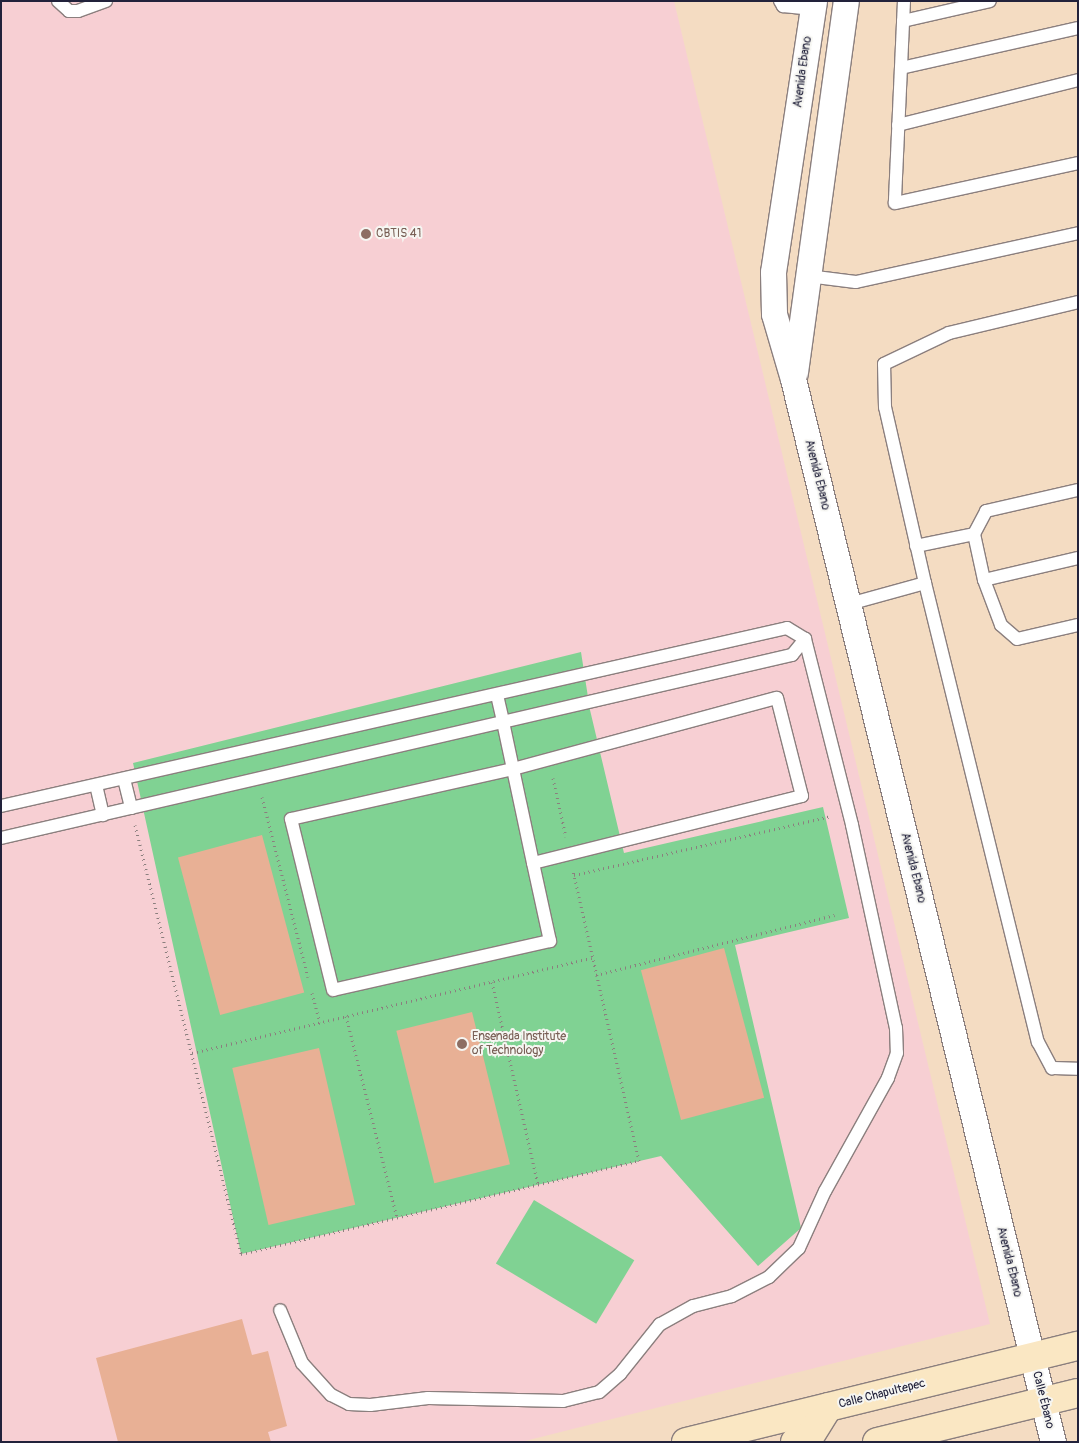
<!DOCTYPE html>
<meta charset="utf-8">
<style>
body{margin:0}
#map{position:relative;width:1079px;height:1443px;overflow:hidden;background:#f4dcc2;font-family:Pangolin,sans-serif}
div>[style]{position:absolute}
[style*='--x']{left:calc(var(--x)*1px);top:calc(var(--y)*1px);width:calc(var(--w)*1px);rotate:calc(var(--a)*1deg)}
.built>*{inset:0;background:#f7cfd3}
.green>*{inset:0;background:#80d293;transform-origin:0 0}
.building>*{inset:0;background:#e8b095;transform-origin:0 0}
.path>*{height:3px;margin-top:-1.5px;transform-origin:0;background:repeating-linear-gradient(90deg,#8b7f7e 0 1px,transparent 0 5px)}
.roads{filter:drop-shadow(1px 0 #8b7f7e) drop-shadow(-1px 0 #8b7f7e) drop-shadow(0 1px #8b7f7e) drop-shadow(0 -1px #8b7f7e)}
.lane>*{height:12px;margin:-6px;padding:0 6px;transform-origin:6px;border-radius:6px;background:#fff}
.street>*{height:25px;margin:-12.5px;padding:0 12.5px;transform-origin:12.5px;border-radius:12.5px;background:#fff}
.secondary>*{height:28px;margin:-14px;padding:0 14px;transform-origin:14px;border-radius:14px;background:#fae7c3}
.dots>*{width:14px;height:14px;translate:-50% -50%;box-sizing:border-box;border:2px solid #f6f6f2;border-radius:50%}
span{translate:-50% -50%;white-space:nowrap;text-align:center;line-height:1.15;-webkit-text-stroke:4px #f6f6f2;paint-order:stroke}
.street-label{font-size:12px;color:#22223b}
.education-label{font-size:12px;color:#785e54}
.left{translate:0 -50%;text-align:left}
.frame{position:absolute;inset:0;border:2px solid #22223b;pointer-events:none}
</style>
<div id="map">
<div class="built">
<i style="clip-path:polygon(1px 1px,674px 1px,990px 1324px,521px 1442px,1px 1442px)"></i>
</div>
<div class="green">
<i style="clip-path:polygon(581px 652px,590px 710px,624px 853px,823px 807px,849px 918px,735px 945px,801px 1228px,758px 1266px,661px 1156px,241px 1254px,133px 763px)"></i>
<i style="left:534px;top:1200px;width:117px;height:74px;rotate:31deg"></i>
</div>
<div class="building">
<i style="left:262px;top:835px;width:163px;height:87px;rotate:75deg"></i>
<i style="left:724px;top:948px;width:155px;height:86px;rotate:75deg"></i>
<i style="left:472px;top:1012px;width:157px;height:78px;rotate:76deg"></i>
<i style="left:319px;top:1048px;width:161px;height:89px;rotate:77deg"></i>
<i style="clip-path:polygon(242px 1319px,252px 1355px,268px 1351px,287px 1426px,268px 1432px,271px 1442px,118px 1442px,96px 1358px)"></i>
</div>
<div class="path">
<i style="--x:553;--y:778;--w:60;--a:77.6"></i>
<i style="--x:262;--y:797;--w:186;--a:75.7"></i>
<i style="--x:135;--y:825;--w:442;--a:76.1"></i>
<i style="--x:241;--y:1254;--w:409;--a:-13.2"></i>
<i style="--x:639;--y:1161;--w:298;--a:-102.8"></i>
<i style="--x:574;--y:875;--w:264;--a:-12.9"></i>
<i style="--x:596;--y:975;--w:246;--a:-14.1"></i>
<i style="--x:492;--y:982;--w:208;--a:77.2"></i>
<i style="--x:312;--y:993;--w:30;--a:75"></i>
<i style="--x:346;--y:1016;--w:208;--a:75.8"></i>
<i style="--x:192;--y:1053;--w:411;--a:-13.4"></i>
</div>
<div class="roads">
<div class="lane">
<i style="--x:58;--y:1;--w:15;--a:42"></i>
<i style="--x:69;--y:11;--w:9;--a:0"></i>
<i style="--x:78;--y:11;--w:30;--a:-20"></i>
<i style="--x:780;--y:1;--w:6;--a:59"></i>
<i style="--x:783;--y:6;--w:30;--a:6"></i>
<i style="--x:904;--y:1;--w:202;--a:92.6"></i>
<i style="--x:895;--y:203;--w:187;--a:-12.3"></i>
<i style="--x:903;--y:21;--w:89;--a:-12.9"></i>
<i style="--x:901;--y:68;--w:181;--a:-12.7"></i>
<i style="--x:898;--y:125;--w:186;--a:-14"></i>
<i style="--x:808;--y:276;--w:48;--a:7.1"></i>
<i style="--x:856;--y:282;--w:227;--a:-12.4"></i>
<i style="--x:974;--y:534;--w:47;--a:77.7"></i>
<i style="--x:984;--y:580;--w:48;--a:69.3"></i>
<i style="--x:1001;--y:625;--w:21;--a:41"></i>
<i style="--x:1017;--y:639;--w:63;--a:-12.9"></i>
<i style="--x:916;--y:546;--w:59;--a:-11.7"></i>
<i style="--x:974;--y:534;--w:26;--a:-62"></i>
<i style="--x:986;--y:511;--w:94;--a:-12.9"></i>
<i style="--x:984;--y:580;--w:97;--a:-13.2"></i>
<i style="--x:925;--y:583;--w:473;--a:76.2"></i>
<i style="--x:1038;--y:1042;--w:30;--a:62"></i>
<i style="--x:1052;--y:1068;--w:26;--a:2"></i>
<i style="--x:849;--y:604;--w:79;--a:-15.4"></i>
<i style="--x:925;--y:583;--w:180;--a:-102.8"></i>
<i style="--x:885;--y:407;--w:43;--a:-91.3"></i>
<i style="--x:884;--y:364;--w:72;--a:-25.5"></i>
<i style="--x:949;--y:333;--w:133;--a:-13.5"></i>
<i style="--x:497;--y:695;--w:28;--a:77"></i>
<i style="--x:503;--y:722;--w:144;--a:78"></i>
<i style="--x:533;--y:863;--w:80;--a:77.7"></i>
<i style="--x:550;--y:941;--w:222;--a:167.3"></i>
<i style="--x:333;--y:990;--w:176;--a:-103.8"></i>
<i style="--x:291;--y:819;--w:228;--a:-12.7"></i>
<i style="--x:513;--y:769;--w:273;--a:-15.1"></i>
<i style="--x:777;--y:698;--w:101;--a:75.7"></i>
<i style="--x:802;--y:796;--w:277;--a:166"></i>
<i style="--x:124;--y:779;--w:30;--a:76"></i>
<i style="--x:96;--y:785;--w:31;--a:77"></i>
<i style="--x:1;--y:806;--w:806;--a:-12.76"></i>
<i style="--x:787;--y:628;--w:21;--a:31"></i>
<i style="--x:805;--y:639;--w:192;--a:75.8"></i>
<i style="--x:852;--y:825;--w:208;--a:77.8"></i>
<i style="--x:896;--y:1028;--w:25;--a:88"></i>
<i style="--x:897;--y:1053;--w:27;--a:110"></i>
<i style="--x:888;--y:1078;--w:129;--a:119.1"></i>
<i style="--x:825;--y:1191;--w:63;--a:114.5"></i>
<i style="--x:799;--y:1248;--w:42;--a:136"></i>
<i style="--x:769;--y:1277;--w:42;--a:152.8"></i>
<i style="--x:732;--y:1296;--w:40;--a:165.6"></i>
<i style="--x:693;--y:1306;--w:38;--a:151"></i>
<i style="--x:660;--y:1324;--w:64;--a:128.7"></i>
<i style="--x:620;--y:1374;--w:28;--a:139"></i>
<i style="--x:599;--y:1392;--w:37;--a:166"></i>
<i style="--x:563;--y:1401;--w:135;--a:-178.7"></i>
<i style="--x:428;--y:1398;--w:58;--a:173.1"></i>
<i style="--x:370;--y:1405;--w:21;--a:-177"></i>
<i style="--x:349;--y:1404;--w:20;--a:-153"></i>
<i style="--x:331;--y:1395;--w:43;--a:-132.2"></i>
<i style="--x:302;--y:1363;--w:57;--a:-112.5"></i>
<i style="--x:1;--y:838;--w:812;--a:-13.03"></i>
<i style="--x:792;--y:655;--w:21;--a:-51"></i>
</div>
<div class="street">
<i style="--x:814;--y:1;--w:274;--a:98.6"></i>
<i style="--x:773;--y:272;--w:42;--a:88.6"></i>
<i style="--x:774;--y:314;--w:68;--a:73.7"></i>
<i style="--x:793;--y:379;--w:1094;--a:76.26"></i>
<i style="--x:795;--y:372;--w:374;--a:-82.2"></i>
</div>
<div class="secondary">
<i style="--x:686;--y:1442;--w:404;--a:-13.8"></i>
<i style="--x:795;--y:1442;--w:16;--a:-22"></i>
<i style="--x:810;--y:1436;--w:34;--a:-58"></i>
<i style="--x:877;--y:1442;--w:207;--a:-13.7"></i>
</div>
</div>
<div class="dots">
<i style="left:366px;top:234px;background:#8d6e63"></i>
<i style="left:462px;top:1044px;background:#8d6e63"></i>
</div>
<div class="street-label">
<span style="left:803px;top:72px;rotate:-82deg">Avenida Ebano</span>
<span style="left:817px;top:475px;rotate:76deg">Avenida Ebano</span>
<span style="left:913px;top:868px;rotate:76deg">Avenida Ebano</span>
<span style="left:1009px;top:1262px;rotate:76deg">Avenida Ebano</span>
<span style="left:882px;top:1394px;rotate:-14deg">Calle Chapultepec</span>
<span style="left:1043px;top:1400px;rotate:76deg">Calle Ébano</span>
</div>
<div class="education-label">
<span class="left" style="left:376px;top:234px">CBTIS 41</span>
<span class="left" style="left:472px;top:1044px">Ensenada Institute<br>of Technology</span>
</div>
<div class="frame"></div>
</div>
